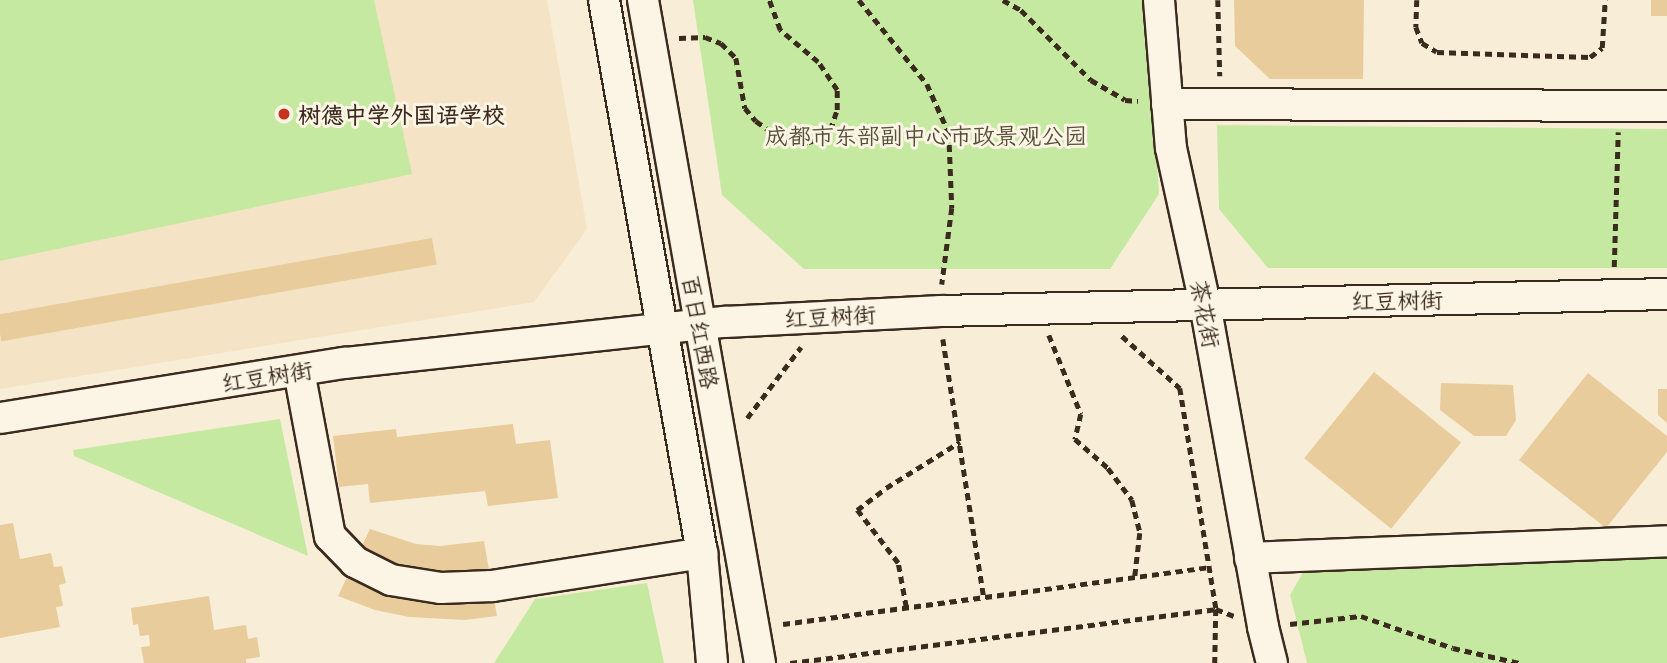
<!DOCTYPE html>
<meta charset="utf-8">
<style>
body{margin:0}
#map{position:relative;width:1667px;height:663px;overflow:hidden;background:#f8edd6;font-family:"Playpen Sans","LXGW WenKai TC",sans-serif}
div>[style]{position:absolute}
[style*='--x']{left:calc(var(--x)*1px);top:calc(var(--y)*1px);width:calc(var(--w)*1px);rotate:calc(var(--a)*1deg)}
.built>*{inset:0;background:#f4e3c5}
.green>*{inset:0;background:#c6e9a2}
.building>*{inset:0;background:#e9cc9c;transform-origin:0 0}
.path>*{height:4.5px;margin-top:-2.25px;transform-origin:0;background:repeating-linear-gradient(90deg,#3b2a1e 0 7px,transparent 0 12px)}
.roads{filter:drop-shadow(2px 0 #3b2a1e) drop-shadow(-2px 0 #3b2a1e) drop-shadow(0 2px #3b2a1e) drop-shadow(0 -2px #3b2a1e)}
.minor>*{height:30px;margin:-15px;padding:0 15px;transform-origin:15px;border-radius:15px;background:#fcf5e5}
.dots>*{width:19px;height:19px;translate:-50% -50%;box-sizing:border-box;border:4px solid #fcf5e5;border-radius:50%}
span{translate:-50% -50%;white-space:nowrap;text-align:center;line-height:1.15;-webkit-text-stroke:6px #fcf5e5;paint-order:stroke}
.poi-label{font-size:23px;color:#3b2a1e;font-weight:700}
.left{translate:0 -50%;text-align:left}
.park-label{font-size:23px;color:#575038}
.street-label{font-size:23px;color:#3b2a1e}
</style>
<div id="map">
<div class="built">
<i style="clip-path:polygon(0 0,547px 0,587px 229px,534px 302px,0 389px)"></i>
</div>
<div class="green">
<i style="clip-path:polygon(0 0,374px 0,412px 174px,0 261px)"></i>
<i style="clip-path:polygon(693px 0,1146px 0,1159px 194px,1110px 269px,804px 269px,722px 195px)"></i>
<i style="clip-path:polygon(1217px 125px,1667px 129px,1667px 268px,1268px 268px,1219px 209px)"></i>
<i style="clip-path:polygon(280px 419px,308px 556px,74px 456px,73px 450px)"></i>
<i style="clip-path:polygon(1667px 552px,1667px 663px,1307px 663px,1290px 595px,1307px 565px)"></i>
<i style="clip-path:polygon(647px 583px,664px 663px,494px 663px,535px 599px)"></i>
</div>
<div class="building">
<i style="clip-path:polygon(1234px 0,1364px 0,1363px 79px,1270px 79px,1235px 46px)"></i>
<i style="left:1651px;top:0;width:16px;height:16px"></i>
<i style="left:432px;top:238px;width:27px;height:442px;rotate:80deg"></i>
<i style="left:1374px;top:372px;width:112px;height:111px;rotate:39deg"></i>
<i style="clip-path:polygon(1588px 373px,1667px 436px,1667px 452px,1606px 528px,1519px 460px)"></i>
<i style="clip-path:polygon(1441px 383px,1513px 385px,1516px 420px,1506px 436px,1474px 436px,1440px 410px)"></i>
<i style="clip-path:polygon(1658px 389px,1667px 389px,1667px 423px,1658px 415px)"></i>
<i style="clip-path:polygon(513px 424px,516px 444px,550px 440px,558px 498px,488px 506px,485px 491px,370px 503px,368px 484px,339px 487px,333px 436px,396px 429px,397px 437px)"></i>
<i style="clip-path:polygon(13px 523px,20px 559px,51px 553px,54px 567px,62px 566px,66px 583px,59px 585px,63px 606px,56px 607px,60px 627px,0 638px,0 525px)"></i>
<i style="clip-path:polygon(370px 529px,416px 544px,440px 546px,484px 541px,497px 616px,465px 620px,409px 617px,375px 610px,338px 596px)"></i>
<i style="clip-path:polygon(209px 596px,214px 630px,246px 625px,248px 639px,257px 637px,260px 657px,246px 659px,246px 663px,144px 663px,141px 647px,150px 646px,149px 635px,140px 636px,138px 624px,133px 625px,131px 608px)"></i>
</div>
<div class="path">
<i style="--x:859;--y:0;--w:108;--a:51"></i>
<i style="--x:927;--y:84;--w:54;--a:65.8"></i>
<i style="--x:949;--y:133;--w:75;--a:87.7"></i>
<i style="--x:952;--y:208;--w:77;--a:97.5"></i>
<i style="--x:1003;--y:0;--w:21;--a:29"></i>
<i style="--x:1021;--y:10;--w:99;--a:45"></i>
<i style="--x:1091;--y:80;--w:39;--a:30"></i>
<i style="--x:1125;--y:100;--w:13;--a:4"></i>
<i style="--x:1218;--y:0;--w:76;--a:88.5"></i>
<i style="--x:1417;--y:0;--w:27;--a:92"></i>
<i style="--x:1416;--y:27;--w:17;--a:69"></i>
<i style="--x:1422;--y:43;--w:17;--a:31"></i>
<i style="--x:1437;--y:52;--w:153;--a:1.9"></i>
<i style="--x:1590;--y:57;--w:15;--a:-37"></i>
<i style="--x:1602;--y:48;--w:48;--a:-86.4"></i>
<i style="--x:679;--y:38;--w:26;--a:-2"></i>
<i style="--x:705;--y:37;--w:17;--a:21"></i>
<i style="--x:721;--y:43;--w:21;--a:45"></i>
<i style="--x:736;--y:58;--w:51;--a:79.8"></i>
<i style="--x:745;--y:108;--w:17;--a:50"></i>
<i style="--x:756;--y:121;--w:32;--a:35"></i>
<i style="--x:782;--y:139;--w:26;--a:7"></i>
<i style="--x:808;--y:142;--w:12;--a:-14"></i>
<i style="--x:820;--y:139;--w:13;--a:-42"></i>
<i style="--x:830;--y:130;--w:21;--a:-71"></i>
<i style="--x:837;--y:110;--w:20;--a:-90"></i>
<i style="--x:837;--y:90;--w:34;--a:-124"></i>
<i style="--x:818;--y:62;--w:50;--a:-139.9"></i>
<i style="--x:780;--y:30;--w:32;--a:-110"></i>
<i style="--x:1614;--y:267;--w:135;--a:-88.3"></i>
<i style="--x:1049;--y:335;--w:85;--a:67.9"></i>
<i style="--x:1081;--y:414;--w:26;--a:103"></i>
<i style="--x:1075;--y:439;--w:44;--a:41.3"></i>
<i style="--x:1108;--y:468;--w:40;--a:53"></i>
<i style="--x:1132;--y:500;--w:34;--a:76"></i>
<i style="--x:1140;--y:533;--w:43;--a:96.6"></i>
<i style="--x:1122;--y:336;--w:78;--a:41.9"></i>
<i style="--x:1180;--y:388;--w:224;--a:80.7"></i>
<i style="--x:1216;--y:609;--w:54;--a:91.1"></i>
<i style="--x:943;--y:339;--w:261;--a:81"></i>
<i style="--x:747;--y:418;--w:89;--a:-52.7"></i>
<i style="--x:906;--y:607;--w:45;--a:-100.3"></i>
<i style="--x:898;--y:563;--w:67;--a:-127.7"></i>
<i style="--x:857;--y:510;--w:36;--a:-37"></i>
<i style="--x:886;--y:488;--w:87;--a:-31.9"></i>
<i style="--x:783;--y:624;--w:430;--a:-7.6"></i>
<i style="--x:1290;--y:624;--w:71;--a:-6.4"></i>
<i style="--x:1361;--y:616;--w:97;--a:19.2"></i>
<i style="--x:1453;--y:648;--w:68;--a:12.8"></i>
<i style="--x:790;--y:663;--w:429;--a:-7.2"></i>
<i style="--x:1216;--y:609;--w:19;--a:21"></i>
</div>
<div class="roads">
<div class="minor">
<i style="--x:604;--y:0;--w:562;--a:79.95"></i>
<i style="--x:702;--y:553;--w:110;--a:84.8"></i>
<i style="--x:643;--y:0;--w:673;--a:79.99"></i>
<i style="--x:1159;--y:0;--w:148;--a:85.4"></i>
<i style="--x:1171;--y:148;--w:160;--a:77.7"></i>
<i style="--x:1205;--y:304;--w:328;--a:79.8"></i>
<i style="--x:1263;--y:627;--w:37;--a:76"></i>
<i style="--x:1167;--y:104;--w:500;--a:0.23"></i>
<i style="--x:299;--y:371;--w:168;--a:79.4"></i>
<i style="--x:330;--y:536;--w:36;--a:46"></i>
<i style="--x:355;--y:562;--w:40;--a:26.6"></i>
<i style="--x:391;--y:580;--w:51;--a:9.1"></i>
<i style="--x:441;--y:588;--w:51;--a:-2.2"></i>
<i style="--x:492;--y:586;--w:213;--a:-8.9"></i>
<i style="--x:0;--y:418;--w:349;--a:-9.1"></i>
<i style="--x:345;--y:363;--w:382;--a:-6.2"></i>
<i style="--x:725;--y:322;--w:216;--a:-2.9"></i>
<i style="--x:941;--y:311;--w:726;--a:-1.34"></i>
<i style="--x:1250;--y:558;--w:417;--a:-2.3"></i>
</div>
</div>
<div class="dots">
<i style="left:284px;top:114px;background:#c8321e"></i>
</div>
<div class="poi-label">
<span class="left" style="left:298px;top:114px">树德中学外国语学校</span>
</div>
<div class="park-label">
<span style="left:926px;top:135px">成都市东部副中心市政景观公园</span>
</div>
<div class="street-label">
<span style="left:1397px;top:300px;rotate:-1deg">红豆树街</span>
<span style="left:1206px;top:314px;rotate:79deg">茶花街</span>
<span style="left:830px;top:316px;rotate:-3deg">红豆树街</span>
<span style="left:701px;top:332px;rotate:80deg">百日红西路</span>
<span style="left:267px;top:376px;rotate:-9deg">红豆树街</span>
</div>
</div>
